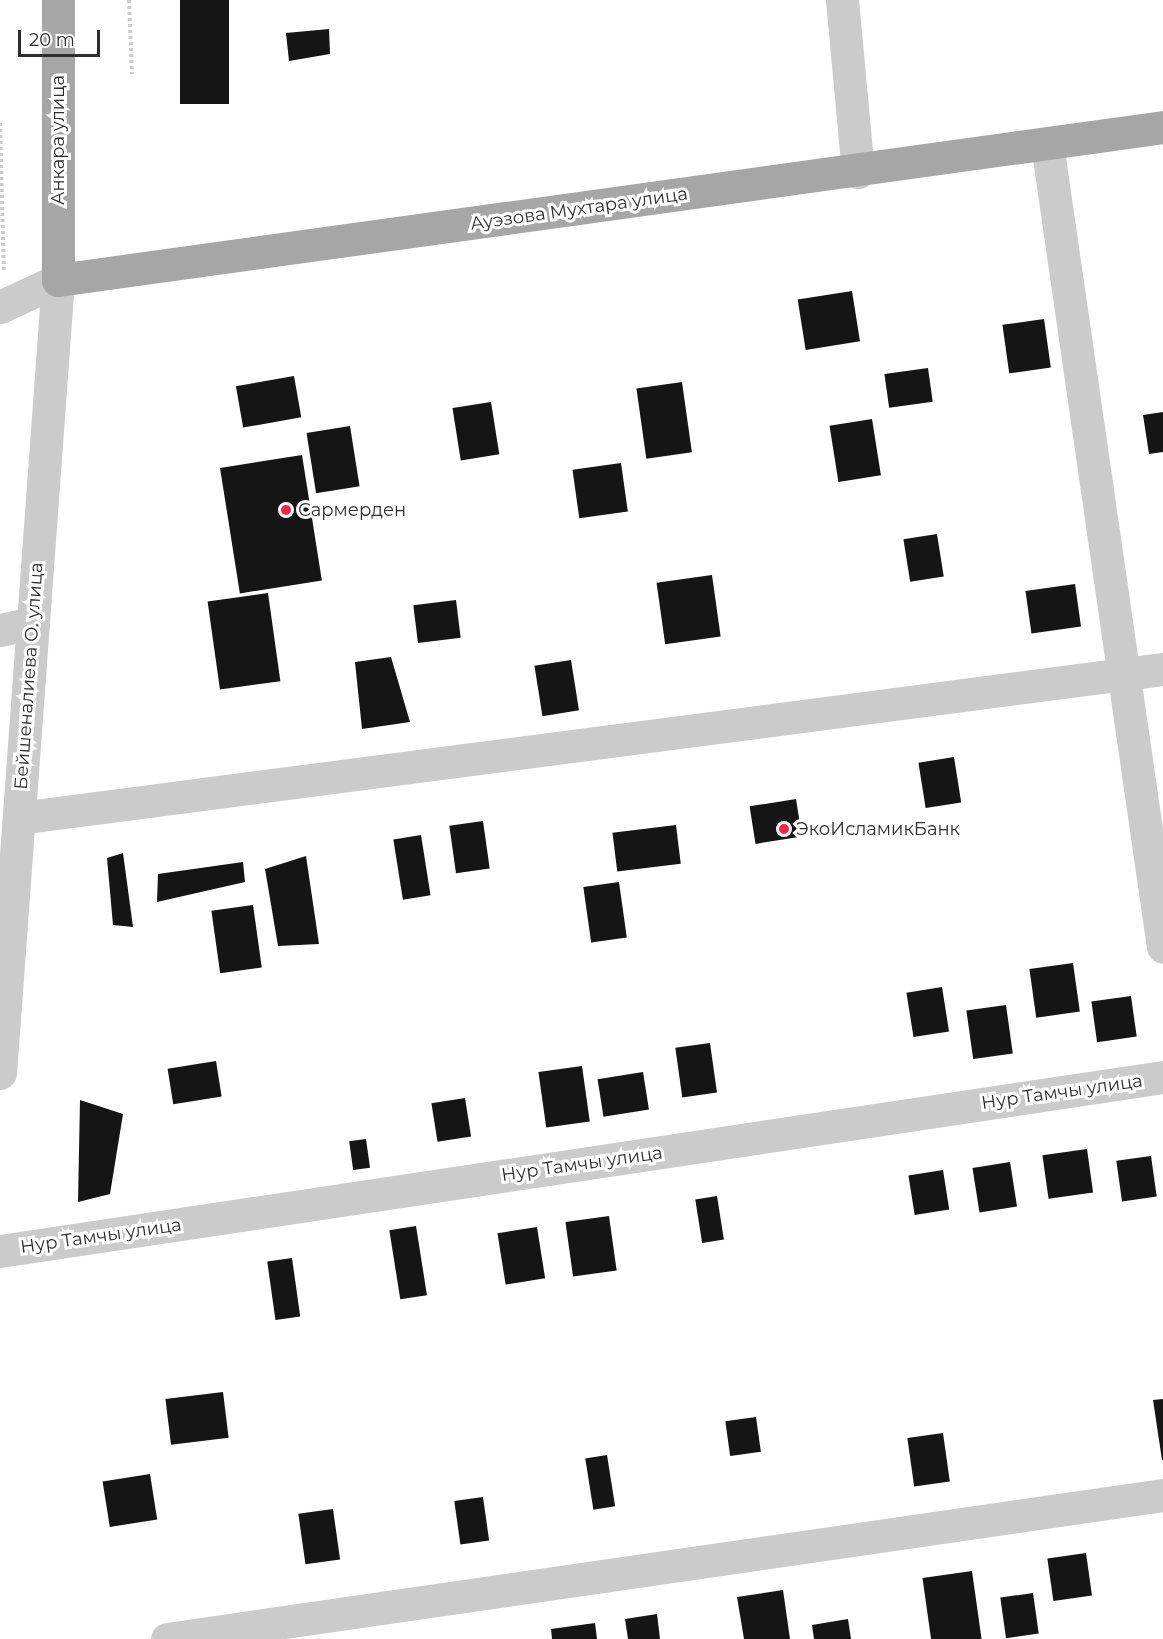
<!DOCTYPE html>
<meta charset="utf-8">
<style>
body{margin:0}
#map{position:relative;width:1163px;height:1639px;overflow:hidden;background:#fff;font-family:Montserrat,sans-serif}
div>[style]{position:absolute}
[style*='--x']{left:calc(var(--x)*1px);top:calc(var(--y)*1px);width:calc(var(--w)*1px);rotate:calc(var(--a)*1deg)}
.building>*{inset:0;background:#151515;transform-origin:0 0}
.path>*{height:4px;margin-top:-2px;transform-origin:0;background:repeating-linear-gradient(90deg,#cbcbcb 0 3px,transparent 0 6px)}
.minor>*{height:33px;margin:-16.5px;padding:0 16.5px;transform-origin:16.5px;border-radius:16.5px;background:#cbcbcb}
.major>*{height:33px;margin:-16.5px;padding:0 16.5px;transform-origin:16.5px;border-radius:16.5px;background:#a6a6a6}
.dots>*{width:16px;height:16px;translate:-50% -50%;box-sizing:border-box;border:3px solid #fff;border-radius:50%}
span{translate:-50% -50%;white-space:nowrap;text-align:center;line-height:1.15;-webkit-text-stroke:6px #fff;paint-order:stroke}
.street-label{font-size:18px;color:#2e2e2e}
.poi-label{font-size:18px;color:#2e2e2e}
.left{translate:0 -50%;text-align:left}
.scale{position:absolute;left:18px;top:30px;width:82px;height:27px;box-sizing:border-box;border:3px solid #2e2e2e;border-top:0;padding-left:8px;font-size:18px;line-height:21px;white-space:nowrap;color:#2e2e2e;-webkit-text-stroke:4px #fff;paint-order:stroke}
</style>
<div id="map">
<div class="building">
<i style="left:180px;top:0;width:49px;height:104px"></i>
<i style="clip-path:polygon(329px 29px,330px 54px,289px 61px,286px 33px)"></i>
<i style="left:852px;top:291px;width:51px;height:55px;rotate:81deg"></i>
<i style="left:1044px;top:319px;width:49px;height:42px;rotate:82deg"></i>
<i style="left:928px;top:368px;width:34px;height:44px;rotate:82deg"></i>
<i style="left:294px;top:376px;width:42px;height:59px;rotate:80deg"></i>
<i style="left:682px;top:382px;width:71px;height:46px;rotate:82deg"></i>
<i style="left:491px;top:402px;width:53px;height:39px;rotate:81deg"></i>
<i style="clip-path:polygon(1163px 412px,1163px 452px,1149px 454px,1143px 415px)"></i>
<i style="left:872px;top:419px;width:57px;height:43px;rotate:81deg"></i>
<i style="left:350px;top:426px;width:61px;height:44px;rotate:81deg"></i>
<i style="left:302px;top:455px;width:127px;height:83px;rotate:81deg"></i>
<i style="left:621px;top:463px;width:49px;height:49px;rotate:82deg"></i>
<i style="left:937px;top:534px;width:43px;height:34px;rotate:81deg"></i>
<i style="left:712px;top:575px;width:62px;height:56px;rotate:82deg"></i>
<i style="left:1075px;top:584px;width:43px;height:50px;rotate:82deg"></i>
<i style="left:268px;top:593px;width:89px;height:61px;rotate:82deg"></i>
<i style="left:456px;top:600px;width:38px;height:43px;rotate:83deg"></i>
<i style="clip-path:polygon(391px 657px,410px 722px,362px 729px,355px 662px)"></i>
<i style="left:571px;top:660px;width:51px;height:37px;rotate:81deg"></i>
<i style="left:954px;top:757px;width:46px;height:36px;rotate:81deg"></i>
<i style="left:796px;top:799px;width:38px;height:47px;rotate:81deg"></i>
<i style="left:483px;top:821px;width:48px;height:34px;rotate:82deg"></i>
<i style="left:676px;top:825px;width:39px;height:64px;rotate:83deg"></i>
<i style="left:421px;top:835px;width:61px;height:28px;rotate:81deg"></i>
<i style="clip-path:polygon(123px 853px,133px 927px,113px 925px,107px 858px)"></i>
<i style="clip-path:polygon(306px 856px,319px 944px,278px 946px,265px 869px)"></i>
<i style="clip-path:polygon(243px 862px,245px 882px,157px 902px,158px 874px)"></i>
<i style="left:619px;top:882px;width:56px;height:36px;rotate:82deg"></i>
<i style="left:253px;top:905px;width:63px;height:42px;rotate:82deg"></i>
<i style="left:1073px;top:963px;width:49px;height:44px;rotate:82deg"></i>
<i style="left:942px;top:987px;width:45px;height:36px;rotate:81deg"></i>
<i style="left:1131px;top:996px;width:41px;height:40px;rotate:82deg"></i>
<i style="left:1006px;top:1005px;width:49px;height:40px;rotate:82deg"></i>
<i style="left:710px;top:1043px;width:50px;height:35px;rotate:82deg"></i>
<i style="left:216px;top:1061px;width:36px;height:49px;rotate:81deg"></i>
<i style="left:582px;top:1066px;width:56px;height:44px;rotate:82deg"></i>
<i style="left:643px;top:1072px;width:38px;height:46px;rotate:81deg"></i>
<i style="left:465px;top:1098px;width:39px;height:34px;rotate:81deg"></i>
<i style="clip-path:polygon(80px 1100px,123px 1114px,110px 1194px,78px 1202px)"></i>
<i style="left:366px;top:1139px;width:29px;height:17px;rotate:82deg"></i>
<i style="left:1087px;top:1149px;width:44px;height:45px;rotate:82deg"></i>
<i style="left:1151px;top:1156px;width:41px;height:35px;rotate:82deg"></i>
<i style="left:1010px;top:1162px;width:45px;height:38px;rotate:81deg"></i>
<i style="left:943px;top:1170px;width:40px;height:35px;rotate:81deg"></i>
<i style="left:717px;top:1196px;width:44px;height:22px;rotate:81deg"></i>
<i style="left:609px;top:1216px;width:55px;height:44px;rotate:82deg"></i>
<i style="left:416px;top:1226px;width:70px;height:27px;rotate:81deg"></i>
<i style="left:537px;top:1227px;width:52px;height:40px;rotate:81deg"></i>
<i style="left:292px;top:1258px;width:59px;height:25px;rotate:82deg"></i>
<i style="left:223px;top:1392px;width:46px;height:58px;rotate:83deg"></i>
<i style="clip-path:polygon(1163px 1399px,1163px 1460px,1162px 1460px,1153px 1400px)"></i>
<i style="left:756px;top:1417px;width:35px;height:31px;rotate:82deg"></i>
<i style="left:943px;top:1433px;width:49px;height:36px;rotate:82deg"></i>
<i style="left:607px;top:1455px;width:52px;height:22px;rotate:81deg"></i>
<i style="left:150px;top:1474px;width:46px;height:48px;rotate:81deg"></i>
<i style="left:483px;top:1497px;width:44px;height:29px;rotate:82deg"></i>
<i style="left:333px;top:1509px;width:51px;height:35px;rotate:82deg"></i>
<i style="left:1086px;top:1553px;width:43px;height:39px;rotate:82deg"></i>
<i style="left:972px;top:1571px;width:69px;height:50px;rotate:82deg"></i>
<i style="clip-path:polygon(783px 1590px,790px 1639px,744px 1639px,737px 1597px)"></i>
<i style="left:1033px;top:1593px;width:41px;height:33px;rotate:82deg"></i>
<i style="clip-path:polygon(657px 1614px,660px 1639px,628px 1639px,625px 1619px)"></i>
<i style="clip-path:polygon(848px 1619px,851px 1639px,814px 1639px,812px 1625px)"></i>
<i style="clip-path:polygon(595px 1623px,597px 1639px,552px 1639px,551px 1629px)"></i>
</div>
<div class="path">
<i style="--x:129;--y:0;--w:74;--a:87.7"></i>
<i style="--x:0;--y:123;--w:149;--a:88.5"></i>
</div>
<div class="minor">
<i style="--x:842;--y:0;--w:173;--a:84.7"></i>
<i style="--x:1047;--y:144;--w:811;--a:81.78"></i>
<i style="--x:0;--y:307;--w:64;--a:-25"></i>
<i style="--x:58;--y:280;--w:795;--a:94.18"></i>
<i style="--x:0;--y:630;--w:34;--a:-12"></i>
<i style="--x:19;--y:818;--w:1154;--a:-7.42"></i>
<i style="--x:0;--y:1251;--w:1176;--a:-8.51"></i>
<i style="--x:167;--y:1639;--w:1006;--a:-8.23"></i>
</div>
<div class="major">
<i style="--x:58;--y:0;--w:280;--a:90"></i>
<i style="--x:58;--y:280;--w:1116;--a:-7.88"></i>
</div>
<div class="dots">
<i style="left:286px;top:510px;background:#f02545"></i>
<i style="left:784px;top:829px;background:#f02545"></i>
</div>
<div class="street-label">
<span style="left:58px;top:140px;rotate:-90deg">Анкара улица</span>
<span style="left:579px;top:209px;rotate:-8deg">Ауэзова Мухтара улица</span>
<span style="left:29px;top:676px;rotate:-86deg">Бейшеналиева О. улица</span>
<span style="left:1062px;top:1092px;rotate:-8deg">Нур Тамчы улица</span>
<span style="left:582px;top:1164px;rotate:-8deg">Нур Тамчы улица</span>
<span style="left:101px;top:1236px;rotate:-8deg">Нур Тамчы улица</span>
</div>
<div class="poi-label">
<span class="left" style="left:298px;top:510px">Сармерден</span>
<span class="left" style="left:796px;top:829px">ЭкоИсламикБанк</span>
</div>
<div class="scale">20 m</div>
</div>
